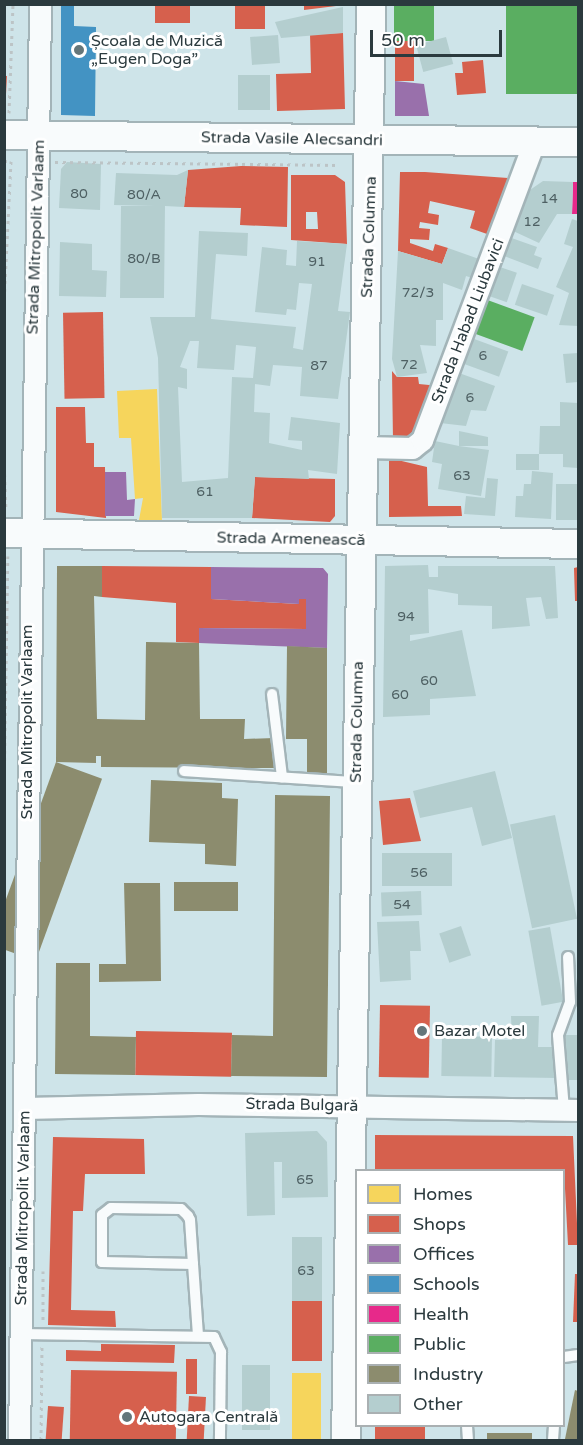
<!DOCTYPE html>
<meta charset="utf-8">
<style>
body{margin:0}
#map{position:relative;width:583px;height:1445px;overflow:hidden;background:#cee4e9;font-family:"Varela Round",sans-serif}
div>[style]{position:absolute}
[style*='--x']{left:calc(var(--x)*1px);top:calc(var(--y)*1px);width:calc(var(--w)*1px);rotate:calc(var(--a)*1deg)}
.homes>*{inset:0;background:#f6d55c;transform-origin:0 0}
.shops>*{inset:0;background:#d6604d;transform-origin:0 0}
.offices>*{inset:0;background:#9970ab}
.schools>*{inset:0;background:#4393c3}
.health>*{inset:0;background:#e7298a}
.public>*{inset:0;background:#5aae61;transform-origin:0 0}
.industry>*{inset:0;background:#8c8c6e;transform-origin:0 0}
.building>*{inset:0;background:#b4cecf;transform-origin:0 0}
.path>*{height:3px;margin-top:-1.5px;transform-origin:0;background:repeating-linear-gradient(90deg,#bcc4c6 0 3px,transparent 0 7.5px)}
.roads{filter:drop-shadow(2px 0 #a3b4b8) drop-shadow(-2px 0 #a3b4b8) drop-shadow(0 2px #a3b4b8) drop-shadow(0 -2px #a3b4b8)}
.lane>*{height:10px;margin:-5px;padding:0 5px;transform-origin:5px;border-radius:5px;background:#f8fbfc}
.street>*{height:21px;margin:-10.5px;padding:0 10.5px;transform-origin:10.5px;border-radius:10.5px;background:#f8fbfc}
.secondary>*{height:28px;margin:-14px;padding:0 14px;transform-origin:14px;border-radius:14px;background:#f8fbfc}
.dots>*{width:16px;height:16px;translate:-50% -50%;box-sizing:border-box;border:3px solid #fff;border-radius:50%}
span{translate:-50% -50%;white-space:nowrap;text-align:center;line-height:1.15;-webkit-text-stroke:6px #fff;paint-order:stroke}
.number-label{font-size:14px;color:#4e6063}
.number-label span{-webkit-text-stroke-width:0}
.poi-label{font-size:16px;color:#2b3a3e}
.left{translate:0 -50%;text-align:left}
.street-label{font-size:16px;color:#2b3a3e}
.frame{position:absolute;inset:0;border:6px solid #2b3a3e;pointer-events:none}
.legend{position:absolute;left:355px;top:1169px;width:210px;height:258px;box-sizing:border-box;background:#fff;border:2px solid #aab0b2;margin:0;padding:8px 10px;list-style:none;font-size:18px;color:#2b3a3e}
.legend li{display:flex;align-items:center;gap:12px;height:30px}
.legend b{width:30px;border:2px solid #aab0b2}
.scale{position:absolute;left:370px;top:30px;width:132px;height:27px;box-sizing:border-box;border:3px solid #2b3a3e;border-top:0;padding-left:8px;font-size:18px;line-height:21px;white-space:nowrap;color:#2b3a3e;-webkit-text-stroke:4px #fff;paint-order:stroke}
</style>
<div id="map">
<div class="homes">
<i style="clip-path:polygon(157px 389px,162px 521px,139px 520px,143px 498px,135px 499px,131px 438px,119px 438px,117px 391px)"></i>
<i style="left:292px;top:1373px;width:29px;height:67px"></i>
</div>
<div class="shops">
<i style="left:155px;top:4px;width:35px;height:19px"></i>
<i style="left:235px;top:4px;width:30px;height:25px"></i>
<i style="clip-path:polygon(304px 4px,335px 4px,336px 6px,304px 10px)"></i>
<i style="clip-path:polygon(343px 33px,345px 109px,277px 111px,276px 74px,311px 73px,310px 34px)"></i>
<i style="left:395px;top:41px;width:19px;height:40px"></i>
<i style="clip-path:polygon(483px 60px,486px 93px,457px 95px,455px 73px,463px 73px,462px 62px)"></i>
<i style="clip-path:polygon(4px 76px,7px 76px,6px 94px,4px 94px)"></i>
<i style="clip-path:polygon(241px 166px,288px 167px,287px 227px,240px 225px,241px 208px,184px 207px,188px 170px)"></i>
<i style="clip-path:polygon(400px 172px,425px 172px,508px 178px,487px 234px,470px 228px,475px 211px,430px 201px,428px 213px,439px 215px,438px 225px,420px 222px,419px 228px,430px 229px,429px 240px,410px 239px,410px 243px,433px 251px,435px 244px,448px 248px,442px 264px,398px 251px)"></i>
<i style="clip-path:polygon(evenodd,291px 175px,335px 175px,345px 182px,347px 244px,291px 240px,291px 175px,306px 212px,317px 212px,318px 229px,306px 229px,306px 212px)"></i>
<i style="left:103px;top:312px;width:86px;height:40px;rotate:89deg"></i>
<i style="clip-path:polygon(392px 371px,397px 377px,418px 377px,419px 384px,439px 386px,423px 436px,393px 441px)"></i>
<i style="clip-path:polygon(56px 407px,85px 407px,86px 443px,94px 443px,94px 467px,105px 467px,106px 518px,56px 512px)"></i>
<i style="clip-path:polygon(389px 458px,427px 467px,428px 506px,461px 506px,462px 516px,389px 517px)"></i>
<i style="clip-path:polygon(255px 477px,335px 479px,335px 516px,330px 522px,252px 518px)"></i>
<i style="clip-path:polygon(102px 566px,211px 567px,211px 599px,299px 604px,299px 599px,306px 599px,306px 629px,199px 628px,199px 643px,176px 642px,176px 603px,102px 597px)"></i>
<i style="clip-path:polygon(578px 567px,578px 601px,575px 601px,574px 568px)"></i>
<i style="clip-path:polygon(410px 798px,421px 841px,383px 845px,379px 801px)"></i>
<i style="left:380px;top:1005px;width:50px;height:72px;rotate:1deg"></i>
<i style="left:136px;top:1031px;width:96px;height:44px;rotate:1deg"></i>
<i style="clip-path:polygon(375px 1135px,573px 1136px,578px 1245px,568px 1245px,564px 1170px,375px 1170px)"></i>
<i style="clip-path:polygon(53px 1137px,144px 1139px,145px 1174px,85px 1174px,83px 1211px,73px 1211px,71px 1310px,115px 1311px,116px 1327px,48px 1325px)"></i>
<i style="clip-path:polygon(575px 1274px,578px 1274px,578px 1322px,573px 1322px)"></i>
<i style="left:292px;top:1301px;width:30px;height:60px"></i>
<i style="clip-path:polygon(101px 1344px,175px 1345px,174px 1363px,66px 1361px,66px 1350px,101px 1351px)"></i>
<i style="left:186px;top:1359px;width:11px;height:35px"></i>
<i style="left:71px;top:1370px;width:106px;height:70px;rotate:1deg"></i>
<i style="left:189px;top:1396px;width:17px;height:44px;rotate:3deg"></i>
<i style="left:48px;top:1406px;width:16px;height:34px;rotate:4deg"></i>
<i style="left:375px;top:1426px;width:50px;height:14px"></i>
</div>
<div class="offices">
<i style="clip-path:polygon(395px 81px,424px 84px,429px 116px,395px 116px)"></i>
<i style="clip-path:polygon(105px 472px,126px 472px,127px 500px,135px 499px,134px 516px,105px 516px)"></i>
<i style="clip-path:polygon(211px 567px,323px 568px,328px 574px,327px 648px,199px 643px,199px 628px,306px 629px,306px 599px,299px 599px,299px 604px,211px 599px)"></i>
</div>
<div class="schools">
<i style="clip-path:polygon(61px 4px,74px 4px,74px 26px,96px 27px,95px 116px,61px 115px)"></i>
</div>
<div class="health">
<i style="clip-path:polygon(573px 182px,578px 182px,578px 214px,572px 214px)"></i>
</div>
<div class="public">
<i style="left:394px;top:4px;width:40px;height:37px"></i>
<i style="left:506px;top:4px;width:72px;height:90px"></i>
<i style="left:482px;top:298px;width:56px;height:36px;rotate:20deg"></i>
</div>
<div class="industry">
<i style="clip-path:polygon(57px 566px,102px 566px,102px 597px,94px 596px,97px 719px,145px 720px,146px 642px,199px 643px,200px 719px,245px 719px,244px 739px,274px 738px,274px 768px,101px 767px,101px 756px,96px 756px,96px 763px,56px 762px)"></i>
<i style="clip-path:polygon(287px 646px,327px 648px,327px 775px,307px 775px,307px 739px,286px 739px)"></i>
<i style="left:56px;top:762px;width:49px;height:194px;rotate:20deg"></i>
<i style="clip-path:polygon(151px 780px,222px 783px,222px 798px,238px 799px,236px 866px,205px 864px,205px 844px,149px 842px)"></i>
<i style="clip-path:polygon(275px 795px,330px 796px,327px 1077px,231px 1076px,232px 1035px,273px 1036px)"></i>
<i style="left:174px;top:882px;width:64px;height:29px"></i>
<i style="clip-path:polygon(124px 883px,160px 883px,161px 981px,99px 982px,99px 964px,126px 964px)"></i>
<i style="clip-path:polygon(56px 963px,90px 963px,90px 1036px,136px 1037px,135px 1075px,55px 1074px)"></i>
<i style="clip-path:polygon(575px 1390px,578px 1391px,578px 1440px,565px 1439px)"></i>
<i style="left:487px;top:1433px;width:45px;height:7px"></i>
</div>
<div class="building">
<i style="clip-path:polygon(343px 7px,343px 33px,281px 38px,275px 22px)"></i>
<i style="left:278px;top:35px;width:28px;height:28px;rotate:86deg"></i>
<i style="left:446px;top:37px;width:28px;height:31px;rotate:75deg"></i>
<i style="left:238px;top:75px;width:32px;height:35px"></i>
<i style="clip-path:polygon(67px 162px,101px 164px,100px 210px,59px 208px,61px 169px)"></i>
<i style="clip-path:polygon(188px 170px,184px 207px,165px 206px,164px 298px,120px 298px,121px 206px,155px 206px,114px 205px,116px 173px,177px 175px)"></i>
<i style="clip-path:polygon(543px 181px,573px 182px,572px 214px,557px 214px,539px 243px,511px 230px,527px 192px)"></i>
<i style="clip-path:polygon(572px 219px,578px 221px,578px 326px,559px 325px,569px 293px,556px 287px,573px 247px,564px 244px)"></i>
<i style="clip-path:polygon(evenodd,199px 231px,248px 233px,247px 256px,216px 254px,211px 319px,296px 327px,293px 348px,303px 350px,312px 284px,299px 283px,296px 310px,287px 309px,286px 315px,255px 312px,262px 247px,287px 250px,286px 265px,296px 266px,297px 241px,347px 244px,338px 311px,350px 312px,338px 399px,300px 396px,302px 367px,273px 365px,270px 386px,255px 384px,254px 412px,270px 413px,269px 443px,302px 450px,302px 441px,288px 440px,291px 417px,340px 423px,337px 474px,308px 470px,309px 479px,255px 477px,252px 518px,162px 518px,158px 358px,150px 317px,195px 317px,199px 231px,190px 341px,199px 341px,197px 368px,234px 370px,236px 345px,256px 347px,253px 378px,232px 377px,228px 478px,182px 482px,178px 387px,187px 389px,187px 369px,180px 367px,190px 341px)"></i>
<i style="clip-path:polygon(506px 236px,537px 247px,534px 255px,542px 258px,538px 269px,499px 254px)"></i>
<i style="clip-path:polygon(60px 242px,92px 244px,92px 270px,107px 271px,106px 297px,59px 296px)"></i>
<i style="clip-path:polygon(448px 248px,479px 259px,472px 278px,466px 276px,462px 290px,443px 283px,443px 320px,436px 320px,436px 346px,420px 345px,427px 373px,397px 377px,392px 359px,398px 251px,442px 264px)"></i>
<i style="left:497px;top:266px;width:21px;height:31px;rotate:19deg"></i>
<i style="left:522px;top:284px;width:34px;height:22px;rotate:19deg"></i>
<i style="left:466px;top:336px;width:45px;height:27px;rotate:20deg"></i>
<i style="clip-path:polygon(578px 353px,578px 382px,566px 383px,563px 354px)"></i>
<i style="clip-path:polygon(459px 373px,495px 386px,486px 411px,471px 410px,466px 426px,440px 423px)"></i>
<i style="clip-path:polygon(560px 402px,578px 403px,578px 468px,563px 467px,563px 454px,539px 454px,540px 426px,560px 426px)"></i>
<i style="clip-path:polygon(459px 431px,488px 437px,488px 446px,459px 446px,489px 450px,481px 496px,438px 489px,442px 464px,432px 462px,435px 441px,459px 446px)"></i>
<i style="left:539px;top:454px;width:16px;height:23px;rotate:90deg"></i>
<i style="clip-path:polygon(532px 471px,553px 473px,551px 519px,515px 517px,516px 496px,523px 496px,524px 484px,531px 484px)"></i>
<i style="clip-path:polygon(487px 478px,498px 479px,495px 516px,464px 514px,466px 496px,485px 498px)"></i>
<i style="left:556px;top:484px;width:22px;height:36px"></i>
<i style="clip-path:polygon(428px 565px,429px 577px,438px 577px,438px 566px,555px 566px,558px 618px,546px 619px,541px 597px,526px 598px,530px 626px,492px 629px,492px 606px,458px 605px,458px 594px,428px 589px,429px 633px,410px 635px,410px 641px,462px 630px,476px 696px,430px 699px,430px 715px,383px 717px,385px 566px)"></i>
<i style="clip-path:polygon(495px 771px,512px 838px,482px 846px,472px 807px,420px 818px,413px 791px)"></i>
<i style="left:555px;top:815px;width:106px;height:46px;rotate:78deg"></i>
<i style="left:382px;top:853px;width:70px;height:33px"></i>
<i style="left:421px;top:891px;width:24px;height:40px;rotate:88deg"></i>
<i style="clip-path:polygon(419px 921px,421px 951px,410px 951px,411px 980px,380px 982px,377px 922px)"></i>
<i style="left:461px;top:926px;width:31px;height:23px;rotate:71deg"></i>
<i style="left:550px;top:927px;width:76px;height:22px;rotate:80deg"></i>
<i style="clip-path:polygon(511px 1016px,539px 1016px,538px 1047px,558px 1047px,558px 1078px,494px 1077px,495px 1040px,512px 1040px)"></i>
<i style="left:578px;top:1035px;width:45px;height:18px;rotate:90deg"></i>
<i style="left:442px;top:1036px;width:50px;height:40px;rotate:1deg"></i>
<i style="clip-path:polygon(317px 1131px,327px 1142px,328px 1197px,282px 1198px,282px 1162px,274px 1162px,275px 1215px,247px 1216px,245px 1133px)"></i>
<i style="left:292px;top:1237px;width:30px;height:64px"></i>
<i style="left:242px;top:1365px;width:28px;height:65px"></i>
</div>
<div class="path">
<i style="--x:9;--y:113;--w:109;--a:-87.9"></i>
<i style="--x:4;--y:161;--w:7;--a:0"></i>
<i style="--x:11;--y:161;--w:145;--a:92.8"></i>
<i style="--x:55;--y:162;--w:283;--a:0.6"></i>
<i style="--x:4;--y:459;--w:51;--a:87.8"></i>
<i style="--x:4;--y:798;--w:242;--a:-89.1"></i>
<i style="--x:43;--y:1271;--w:51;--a:90"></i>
<i style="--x:41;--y:1440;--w:94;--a:-89.4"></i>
</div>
<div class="roads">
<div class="lane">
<i style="--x:272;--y:694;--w:84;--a:83.1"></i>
<i style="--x:184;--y:771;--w:172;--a:3.7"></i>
<i style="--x:564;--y:1110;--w:75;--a:-94.6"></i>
<i style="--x:558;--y:1035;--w:35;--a:-70"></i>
<i style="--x:570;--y:1002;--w:45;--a:-92.5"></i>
<i style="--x:193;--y:1264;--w:91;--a:-178.7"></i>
<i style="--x:102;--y:1262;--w:47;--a:-90"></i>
<i style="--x:102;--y:1215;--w:11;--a:-38"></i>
<i style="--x:111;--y:1208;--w:70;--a:0.8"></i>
<i style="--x:181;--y:1209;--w:10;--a:45"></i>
<i style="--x:188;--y:1216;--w:4;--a:63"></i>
<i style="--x:190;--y:1220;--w:44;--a:86.1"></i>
<i style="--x:193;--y:1264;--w:71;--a:86"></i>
<i style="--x:20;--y:1334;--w:194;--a:0.9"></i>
<i style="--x:214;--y:1337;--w:17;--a:65"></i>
<i style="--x:221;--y:1352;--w:88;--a:90.7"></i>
<i style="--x:564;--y:1357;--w:14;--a:-8"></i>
<i style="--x:467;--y:1426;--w:14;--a:86"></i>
<i style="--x:553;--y:1440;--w:14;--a:-86"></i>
</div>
<div class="street">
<i style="--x:362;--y:447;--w:50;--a:1.1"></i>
<i style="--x:412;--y:448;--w:13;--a:-39"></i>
<i style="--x:422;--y:440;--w:318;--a:-69.4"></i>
<i style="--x:25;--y:1108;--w:173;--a:-1.3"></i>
<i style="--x:198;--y:1104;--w:380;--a:0.9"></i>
<i style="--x:19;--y:1440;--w:1436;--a:-89.16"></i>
</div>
<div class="secondary">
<i style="--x:4;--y:135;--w:574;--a:0.7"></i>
<i style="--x:4;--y:533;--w:574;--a:1.1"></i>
<i style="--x:346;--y:1440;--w:1436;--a:-89"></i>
</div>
</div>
<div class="dots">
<i style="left:79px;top:50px;background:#64767a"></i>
<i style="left:422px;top:1031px;background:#64767a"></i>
<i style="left:127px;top:1417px;background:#64767a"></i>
</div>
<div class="number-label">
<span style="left:79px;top:194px">80</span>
<span style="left:144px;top:195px">80/A</span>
<span style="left:549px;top:199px">14</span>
<span style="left:532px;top:222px">12</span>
<span style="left:144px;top:259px">80/B</span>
<span style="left:317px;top:262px">91</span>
<span style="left:418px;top:293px">72/3</span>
<span style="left:483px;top:356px">6</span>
<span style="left:409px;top:365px">72</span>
<span style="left:319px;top:366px">87</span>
<span style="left:470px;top:398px">6</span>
<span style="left:462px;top:476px">63</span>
<span style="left:205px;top:492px">61</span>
<span style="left:406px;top:617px">94</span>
<span style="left:429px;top:681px">60</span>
<span style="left:400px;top:695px">60</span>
<span style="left:419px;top:873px">56</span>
<span style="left:402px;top:905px">54</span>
<span style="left:305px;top:1180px">65</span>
<span style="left:306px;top:1271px">63</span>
</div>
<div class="poi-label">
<span class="left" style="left:91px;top:50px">Școala de Muzică<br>„Eugen Doga”</span>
<span class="left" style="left:434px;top:1031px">Bazar Motel</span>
<span class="left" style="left:139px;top:1417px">Autogara Centrală</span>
</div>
<div class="street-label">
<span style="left:292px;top:139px;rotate:1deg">Strada Vasile Alecsandri</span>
<span style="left:36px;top:237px;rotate:-88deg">Strada Mitropolit Varlaam</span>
<span style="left:369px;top:237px;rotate:-88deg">Strada Columna</span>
<span style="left:468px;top:321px;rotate:-69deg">Strada Habad Liubavici</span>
<span style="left:291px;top:539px;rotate:1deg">Strada Armenească</span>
<span style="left:27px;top:722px;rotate:-90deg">Strada Mitropolit Varlaam</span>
<span style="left:357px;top:722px;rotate:-89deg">Strada Columna</span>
<span style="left:302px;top:1105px;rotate:1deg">Strada Bulgară</span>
<span style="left:23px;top:1208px;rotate:-89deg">Strada Mitropolit Varlaam</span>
</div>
<div class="frame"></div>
<ul class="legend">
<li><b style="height:16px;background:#f6d55c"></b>Homes</li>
<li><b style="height:16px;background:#d6604d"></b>Shops</li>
<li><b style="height:16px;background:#9970ab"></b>Offices</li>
<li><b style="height:16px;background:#4393c3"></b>Schools</li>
<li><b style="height:16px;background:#e7298a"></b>Health</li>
<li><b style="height:16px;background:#5aae61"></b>Public</li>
<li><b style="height:16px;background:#8c8c6e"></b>Industry</li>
<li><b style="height:16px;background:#b4cecf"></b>Other</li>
</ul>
<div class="scale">50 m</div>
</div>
